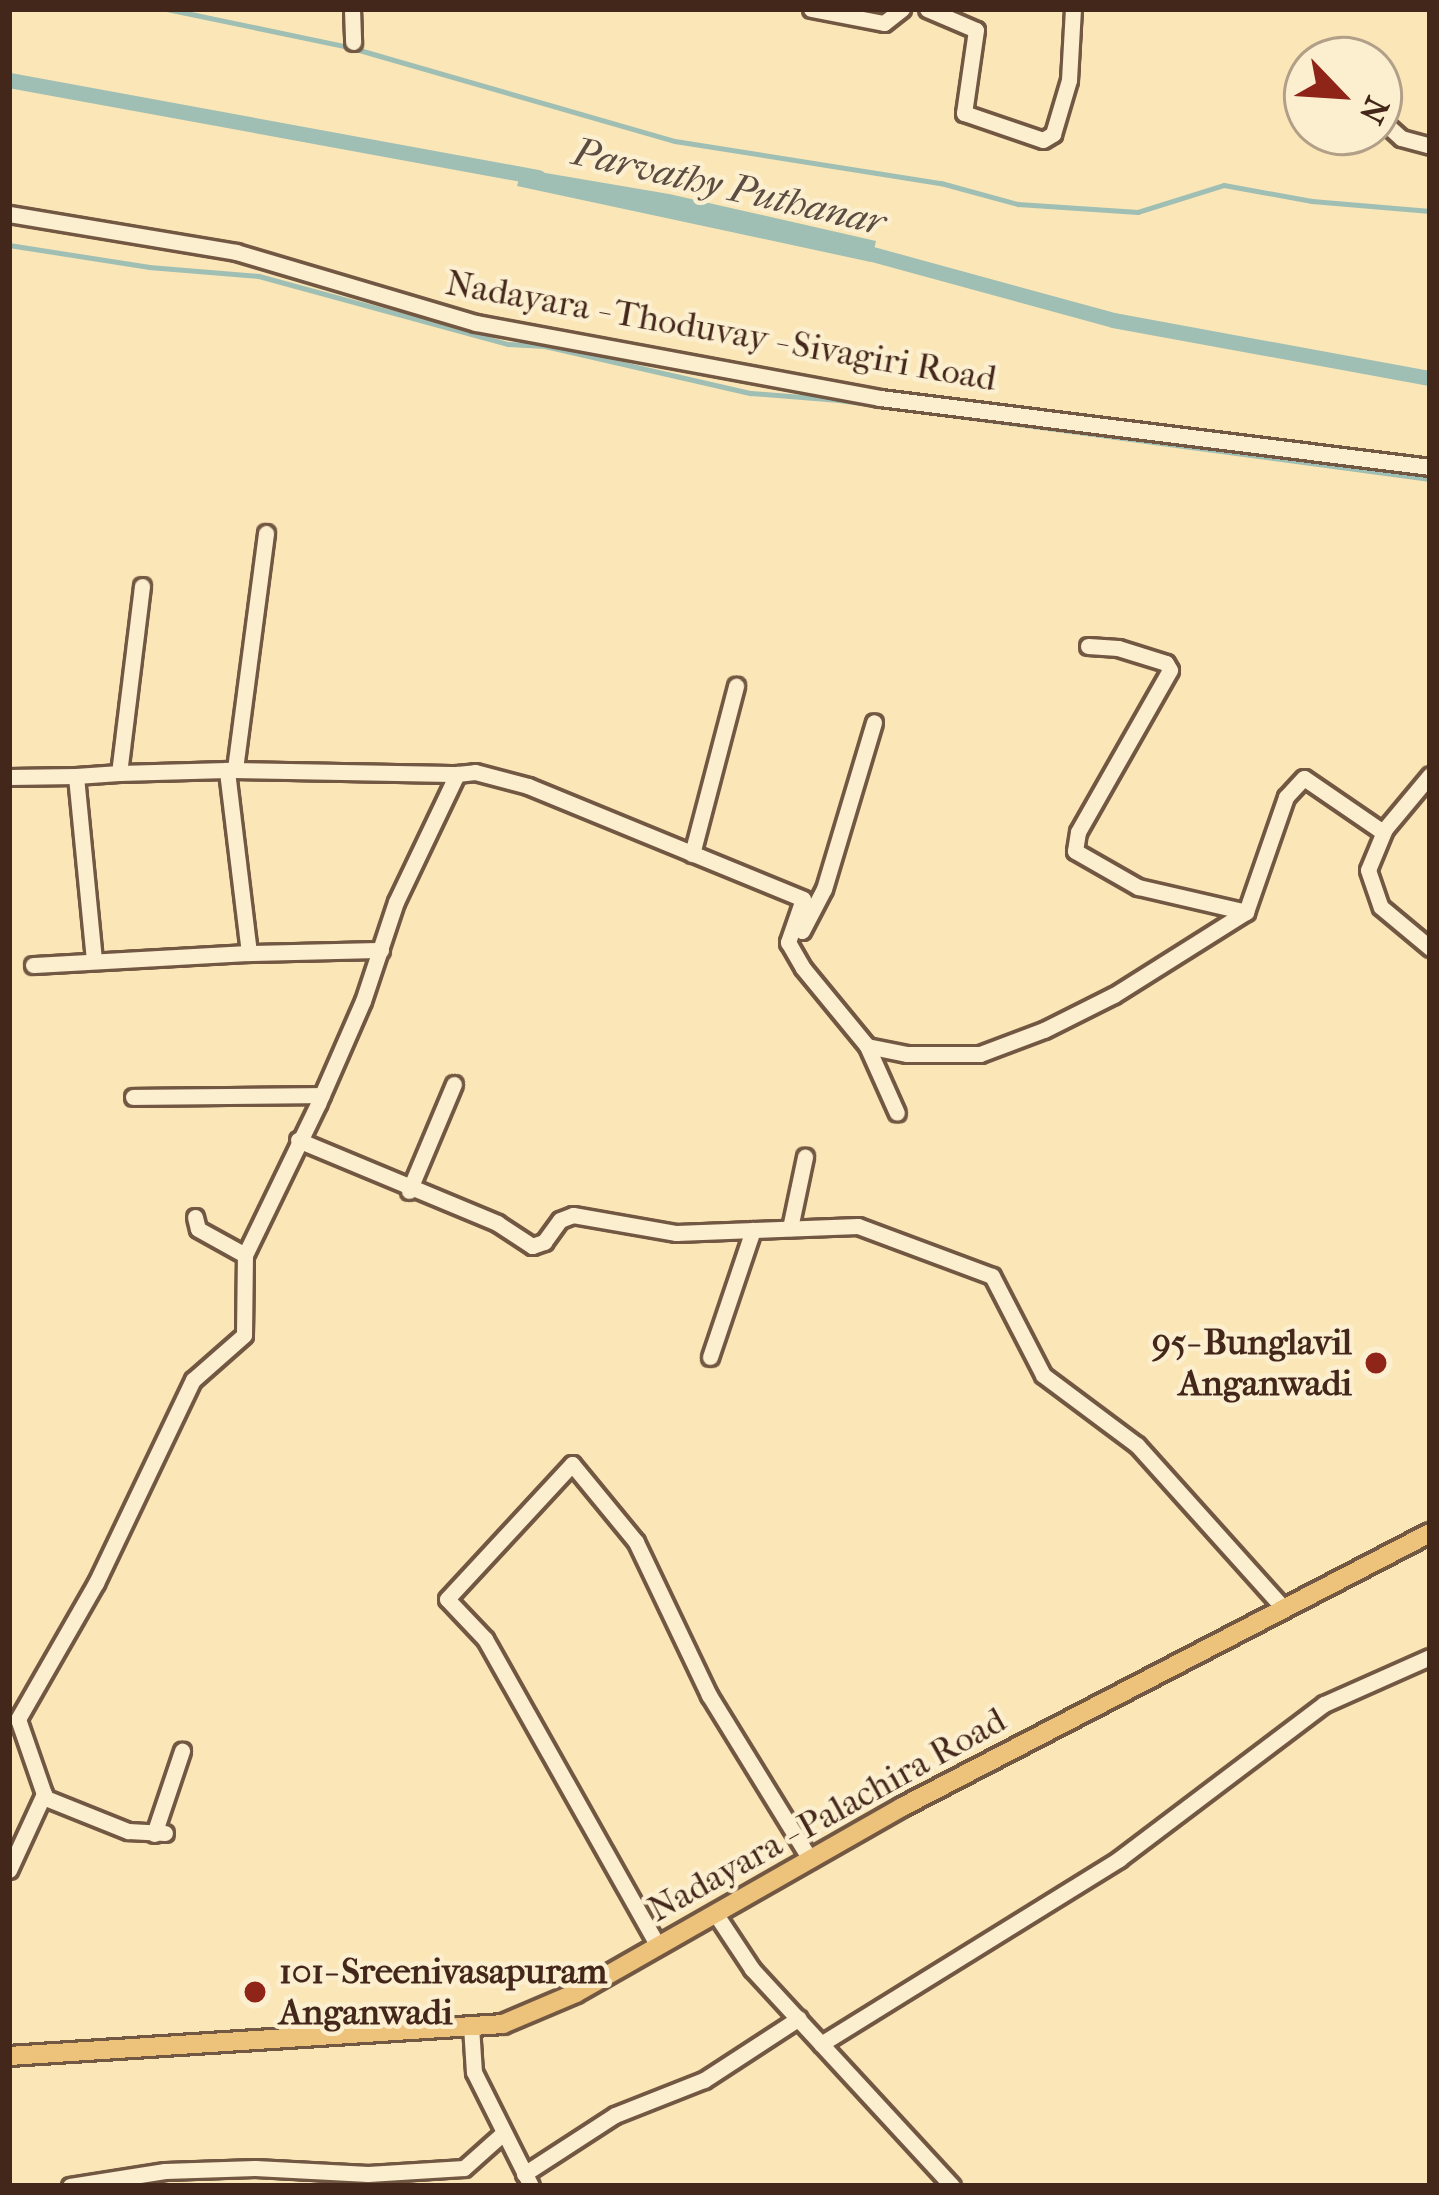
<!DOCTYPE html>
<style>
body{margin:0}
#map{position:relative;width:1439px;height:2195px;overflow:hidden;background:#fae6b7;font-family:"IM FELL French Canon",serif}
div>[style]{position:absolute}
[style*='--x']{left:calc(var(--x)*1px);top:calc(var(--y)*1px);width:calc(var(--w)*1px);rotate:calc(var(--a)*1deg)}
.water>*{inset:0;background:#9fbeb4}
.stream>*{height:4.5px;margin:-2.25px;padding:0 2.25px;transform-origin:2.25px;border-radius:2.25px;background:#9fbeb4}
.canal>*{height:15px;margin:-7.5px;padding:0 7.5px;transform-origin:7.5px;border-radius:7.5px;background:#9fbeb4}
.roads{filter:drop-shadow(3px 0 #725742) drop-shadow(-3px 0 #725742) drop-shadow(0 3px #725742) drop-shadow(0 -3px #725742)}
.minor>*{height:15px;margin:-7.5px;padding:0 7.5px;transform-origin:7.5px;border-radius:7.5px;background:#fcefd0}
.major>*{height:18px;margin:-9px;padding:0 9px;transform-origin:9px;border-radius:9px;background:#edc37c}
.dots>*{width:33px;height:33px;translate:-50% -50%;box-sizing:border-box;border:6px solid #fcefd0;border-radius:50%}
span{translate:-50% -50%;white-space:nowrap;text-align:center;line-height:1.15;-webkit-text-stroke:9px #fcefd0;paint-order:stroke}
.street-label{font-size:36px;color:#44271b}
.poi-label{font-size:36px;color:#44271b;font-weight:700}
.right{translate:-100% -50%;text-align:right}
.left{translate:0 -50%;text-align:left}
.water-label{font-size:39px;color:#5b4d41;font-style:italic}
.frame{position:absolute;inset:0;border:12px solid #44271b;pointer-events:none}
.north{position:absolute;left:1283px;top:36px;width:120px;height:120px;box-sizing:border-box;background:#fcefd0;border:3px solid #b29f88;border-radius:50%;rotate:115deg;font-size:33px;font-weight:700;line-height:48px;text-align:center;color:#44271b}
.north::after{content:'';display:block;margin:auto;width:42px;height:54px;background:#8f2418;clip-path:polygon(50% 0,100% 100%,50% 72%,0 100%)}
</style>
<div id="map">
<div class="water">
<i style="clip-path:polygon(522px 169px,669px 194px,876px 241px,871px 262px,517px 186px)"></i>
</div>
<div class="stream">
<i style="--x:167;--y:9;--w:186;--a:11.8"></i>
<i style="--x:349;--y:47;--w:339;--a:16.1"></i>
<i style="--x:675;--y:141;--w:269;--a:9"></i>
<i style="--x:941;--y:183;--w:80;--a:15.3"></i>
<i style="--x:1018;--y:204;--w:120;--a:3.8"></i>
<i style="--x:1138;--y:212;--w:90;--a:-17.4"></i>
<i style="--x:1224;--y:185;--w:89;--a:10.3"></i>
<i style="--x:1312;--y:201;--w:118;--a:4.8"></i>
<i style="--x:9;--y:245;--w:142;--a:8.9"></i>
<i style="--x:149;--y:267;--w:110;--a:4.7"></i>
<i style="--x:259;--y:276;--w:258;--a:15.3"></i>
<i style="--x:508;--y:344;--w:37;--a:3"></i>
<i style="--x:545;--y:346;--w:211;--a:12.9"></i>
<i style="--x:751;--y:393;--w:88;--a:4.5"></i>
<i style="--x:839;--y:400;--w:596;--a:7.61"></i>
</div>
<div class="canal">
<i style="--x:9;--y:80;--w:538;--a:10.39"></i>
<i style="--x:854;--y:249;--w:269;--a:15.3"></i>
<i style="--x:1113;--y:320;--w:322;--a:10.4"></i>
</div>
<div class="roads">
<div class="minor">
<i style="--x:352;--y:9;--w:33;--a:88"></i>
<i style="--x:811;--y:9;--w:74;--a:10.9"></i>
<i style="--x:884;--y:23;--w:23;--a:-38"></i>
<i style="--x:927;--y:9;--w:53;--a:23.2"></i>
<i style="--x:976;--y:30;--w:84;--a:98.2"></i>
<i style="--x:964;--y:113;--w:83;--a:18.9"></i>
<i style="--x:1043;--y:140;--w:12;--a:-31"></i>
<i style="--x:1053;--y:134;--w:56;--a:-73.5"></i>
<i style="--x:1069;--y:80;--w:71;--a:-86.8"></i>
<i style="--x:1379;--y:118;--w:30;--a:42"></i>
<i style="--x:1401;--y:138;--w:30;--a:15"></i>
<i style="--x:9;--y:214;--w:230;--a:9.5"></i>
<i style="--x:236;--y:252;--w:250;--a:16.5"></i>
<i style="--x:476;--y:323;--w:411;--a:10.5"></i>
<i style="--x:880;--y:398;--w:554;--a:7.15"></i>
<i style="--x:142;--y:586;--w:188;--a:97"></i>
<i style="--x:119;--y:773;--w:108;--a:-1.6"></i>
<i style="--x:1088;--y:646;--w:30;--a:4"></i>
<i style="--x:1118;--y:648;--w:50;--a:17.4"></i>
<i style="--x:1166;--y:663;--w:8;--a:60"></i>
<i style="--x:1170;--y:670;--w:186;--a:119.6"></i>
<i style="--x:1078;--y:832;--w:19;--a:99"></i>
<i style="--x:1075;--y:851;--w:73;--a:29.7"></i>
<i style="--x:1138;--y:887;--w:111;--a:13"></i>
<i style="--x:235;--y:769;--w:238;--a:-82.5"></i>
<i style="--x:9;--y:777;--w:67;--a:-0.9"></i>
<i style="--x:1385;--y:829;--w:70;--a:-50.2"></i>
<i style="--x:692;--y:854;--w:174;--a:-75.3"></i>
<i style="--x:802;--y:931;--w:47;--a:-62.4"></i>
<i style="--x:824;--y:889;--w:174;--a:-73.3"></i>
<i style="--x:381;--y:950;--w:132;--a:178.7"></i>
<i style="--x:249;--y:953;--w:184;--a:-96.9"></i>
<i style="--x:227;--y:770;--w:230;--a:1"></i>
<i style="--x:94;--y:960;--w:185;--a:-95.6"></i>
<i style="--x:76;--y:776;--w:43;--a:-4"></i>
<i style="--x:33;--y:965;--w:216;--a:-3.2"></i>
<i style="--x:867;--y:1046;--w:73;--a:65.9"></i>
<i style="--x:133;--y:1097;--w:189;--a:-0.6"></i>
<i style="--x:298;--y:1140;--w:216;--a:22.6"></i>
<i style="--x:497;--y:1223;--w:42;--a:33.3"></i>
<i style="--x:532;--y:1246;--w:13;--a:-18"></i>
<i style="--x:544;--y:1242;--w:27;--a:-54"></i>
<i style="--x:560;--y:1220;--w:14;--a:-21"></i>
<i style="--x:573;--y:1215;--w:105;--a:9.9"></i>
<i style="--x:676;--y:1233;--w:182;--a:-2.2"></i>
<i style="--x:858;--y:1226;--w:143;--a:20.5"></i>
<i style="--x:992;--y:1276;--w:111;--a:62.7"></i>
<i style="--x:1043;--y:1375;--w:117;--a:36.7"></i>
<i style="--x:1137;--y:1445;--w:220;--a:48.1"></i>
<i style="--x:409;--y:1191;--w:116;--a:-67.2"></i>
<i style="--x:195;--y:1217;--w:12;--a:76"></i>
<i style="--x:198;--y:1229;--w:54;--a:29"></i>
<i style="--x:790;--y:1228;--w:73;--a:-78.1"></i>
<i style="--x:710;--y:1357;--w:134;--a:-71.3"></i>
<i style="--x:43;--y:1797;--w:92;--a:21.8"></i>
<i style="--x:128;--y:1831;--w:37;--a:3"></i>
<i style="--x:154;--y:1834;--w:88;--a:-71.4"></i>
<i style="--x:9;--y:1870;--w:84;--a:-65.3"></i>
<i style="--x:44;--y:1794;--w:79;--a:-109.1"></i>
<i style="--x:18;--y:1719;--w:157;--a:-60.2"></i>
<i style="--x:96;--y:1583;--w:225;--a:-64.5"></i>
<i style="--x:193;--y:1380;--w:68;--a:-41.4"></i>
<i style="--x:244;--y:1335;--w:80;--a:-89.3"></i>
<i style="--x:245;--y:1255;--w:168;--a:-64.2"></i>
<i style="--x:318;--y:1104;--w:112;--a:-66.4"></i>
<i style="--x:363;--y:1001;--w:104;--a:-71.6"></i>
<i style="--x:396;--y:902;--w:142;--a:-64.5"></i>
<i style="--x:457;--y:774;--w:18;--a:-6"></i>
<i style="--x:475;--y:772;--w:55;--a:14.8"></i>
<i style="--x:528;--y:786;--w:297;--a:22.3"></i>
<i style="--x:803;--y:899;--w:46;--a:109.2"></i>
<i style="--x:788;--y:942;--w:30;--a:60"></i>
<i style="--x:803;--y:968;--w:101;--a:50.6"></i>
<i style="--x:867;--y:1046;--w:41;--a:11.3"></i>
<i style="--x:907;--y:1054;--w:73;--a:0"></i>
<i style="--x:980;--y:1054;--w:68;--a:-20.6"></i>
<i style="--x:1044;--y:1030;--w:78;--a:-26.6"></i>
<i style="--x:1114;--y:995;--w:156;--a:-32.2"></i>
<i style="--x:1246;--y:912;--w:122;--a:-70.8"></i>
<i style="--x:1286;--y:797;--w:26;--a:-47"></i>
<i style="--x:1304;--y:778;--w:92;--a:34.4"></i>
<i style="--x:1380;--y:830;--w:5;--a:-11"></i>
<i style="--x:1385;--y:829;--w:44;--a:112.5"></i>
<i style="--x:1368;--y:870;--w:39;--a:71"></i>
<i style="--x:1381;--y:907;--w:64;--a:39.9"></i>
<i style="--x:715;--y:1913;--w:67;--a:56.5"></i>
<i style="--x:752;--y:1969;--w:295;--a:47.3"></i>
<i style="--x:658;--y:1946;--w:352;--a:-119.4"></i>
<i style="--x:485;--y:1639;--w:55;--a:-133.5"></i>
<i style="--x:447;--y:1599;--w:184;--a:-47.2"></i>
<i style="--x:572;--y:1464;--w:101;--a:50.6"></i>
<i style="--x:636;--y:1542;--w:170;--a:64.5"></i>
<i style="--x:709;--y:1695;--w:193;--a:58.4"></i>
<i style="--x:471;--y:2026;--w:46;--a:86.3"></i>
<i style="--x:474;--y:2072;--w:127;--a:63.4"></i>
<i style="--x:821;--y:2044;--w:351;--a:-31.8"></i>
<i style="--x:1119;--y:1859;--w:257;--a:-37.1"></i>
<i style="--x:1324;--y:1704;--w:116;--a:-23.9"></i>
<i style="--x:524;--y:2174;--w:108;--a:-33"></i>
<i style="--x:615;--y:2115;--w:96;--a:-21.5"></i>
<i style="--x:704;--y:2080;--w:113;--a:-33.1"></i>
<i style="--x:70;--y:2186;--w:96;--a:-9"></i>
<i style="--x:165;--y:2171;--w:90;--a:-1.9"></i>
<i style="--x:255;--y:2168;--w:113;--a:3"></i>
<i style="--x:368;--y:2174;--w:96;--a:-3.6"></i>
<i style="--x:464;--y:2168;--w:50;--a:-41.7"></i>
</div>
<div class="major">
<i style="--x:9;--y:2056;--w:495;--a:-3.7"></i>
<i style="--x:503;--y:2024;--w:79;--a:-23"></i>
<i style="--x:576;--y:1993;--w:375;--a:-29.7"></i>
<i style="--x:902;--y:1807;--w:595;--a:-27.43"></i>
</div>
</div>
<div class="dots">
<i style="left:1376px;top:1363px;background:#8f2418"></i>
<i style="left:255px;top:1992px;background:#8f2418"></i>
</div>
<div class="street-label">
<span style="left:721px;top:331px;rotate:10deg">Nadayara - Thoduvay - Sivagiri Road</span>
<span style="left:827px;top:1815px;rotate:-29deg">Nadayara - Palachira Road</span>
</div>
<div class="poi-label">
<span class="right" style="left:1352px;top:1363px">95- Bunglavil<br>Anganwadi</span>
<span class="left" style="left:279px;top:1992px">101- Sreenivasapuram<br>Anganwadi</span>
</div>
<div class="water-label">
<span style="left:729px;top:187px;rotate:13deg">Parvathy Puthanar</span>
</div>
<div class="frame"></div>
<div class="north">N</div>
</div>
